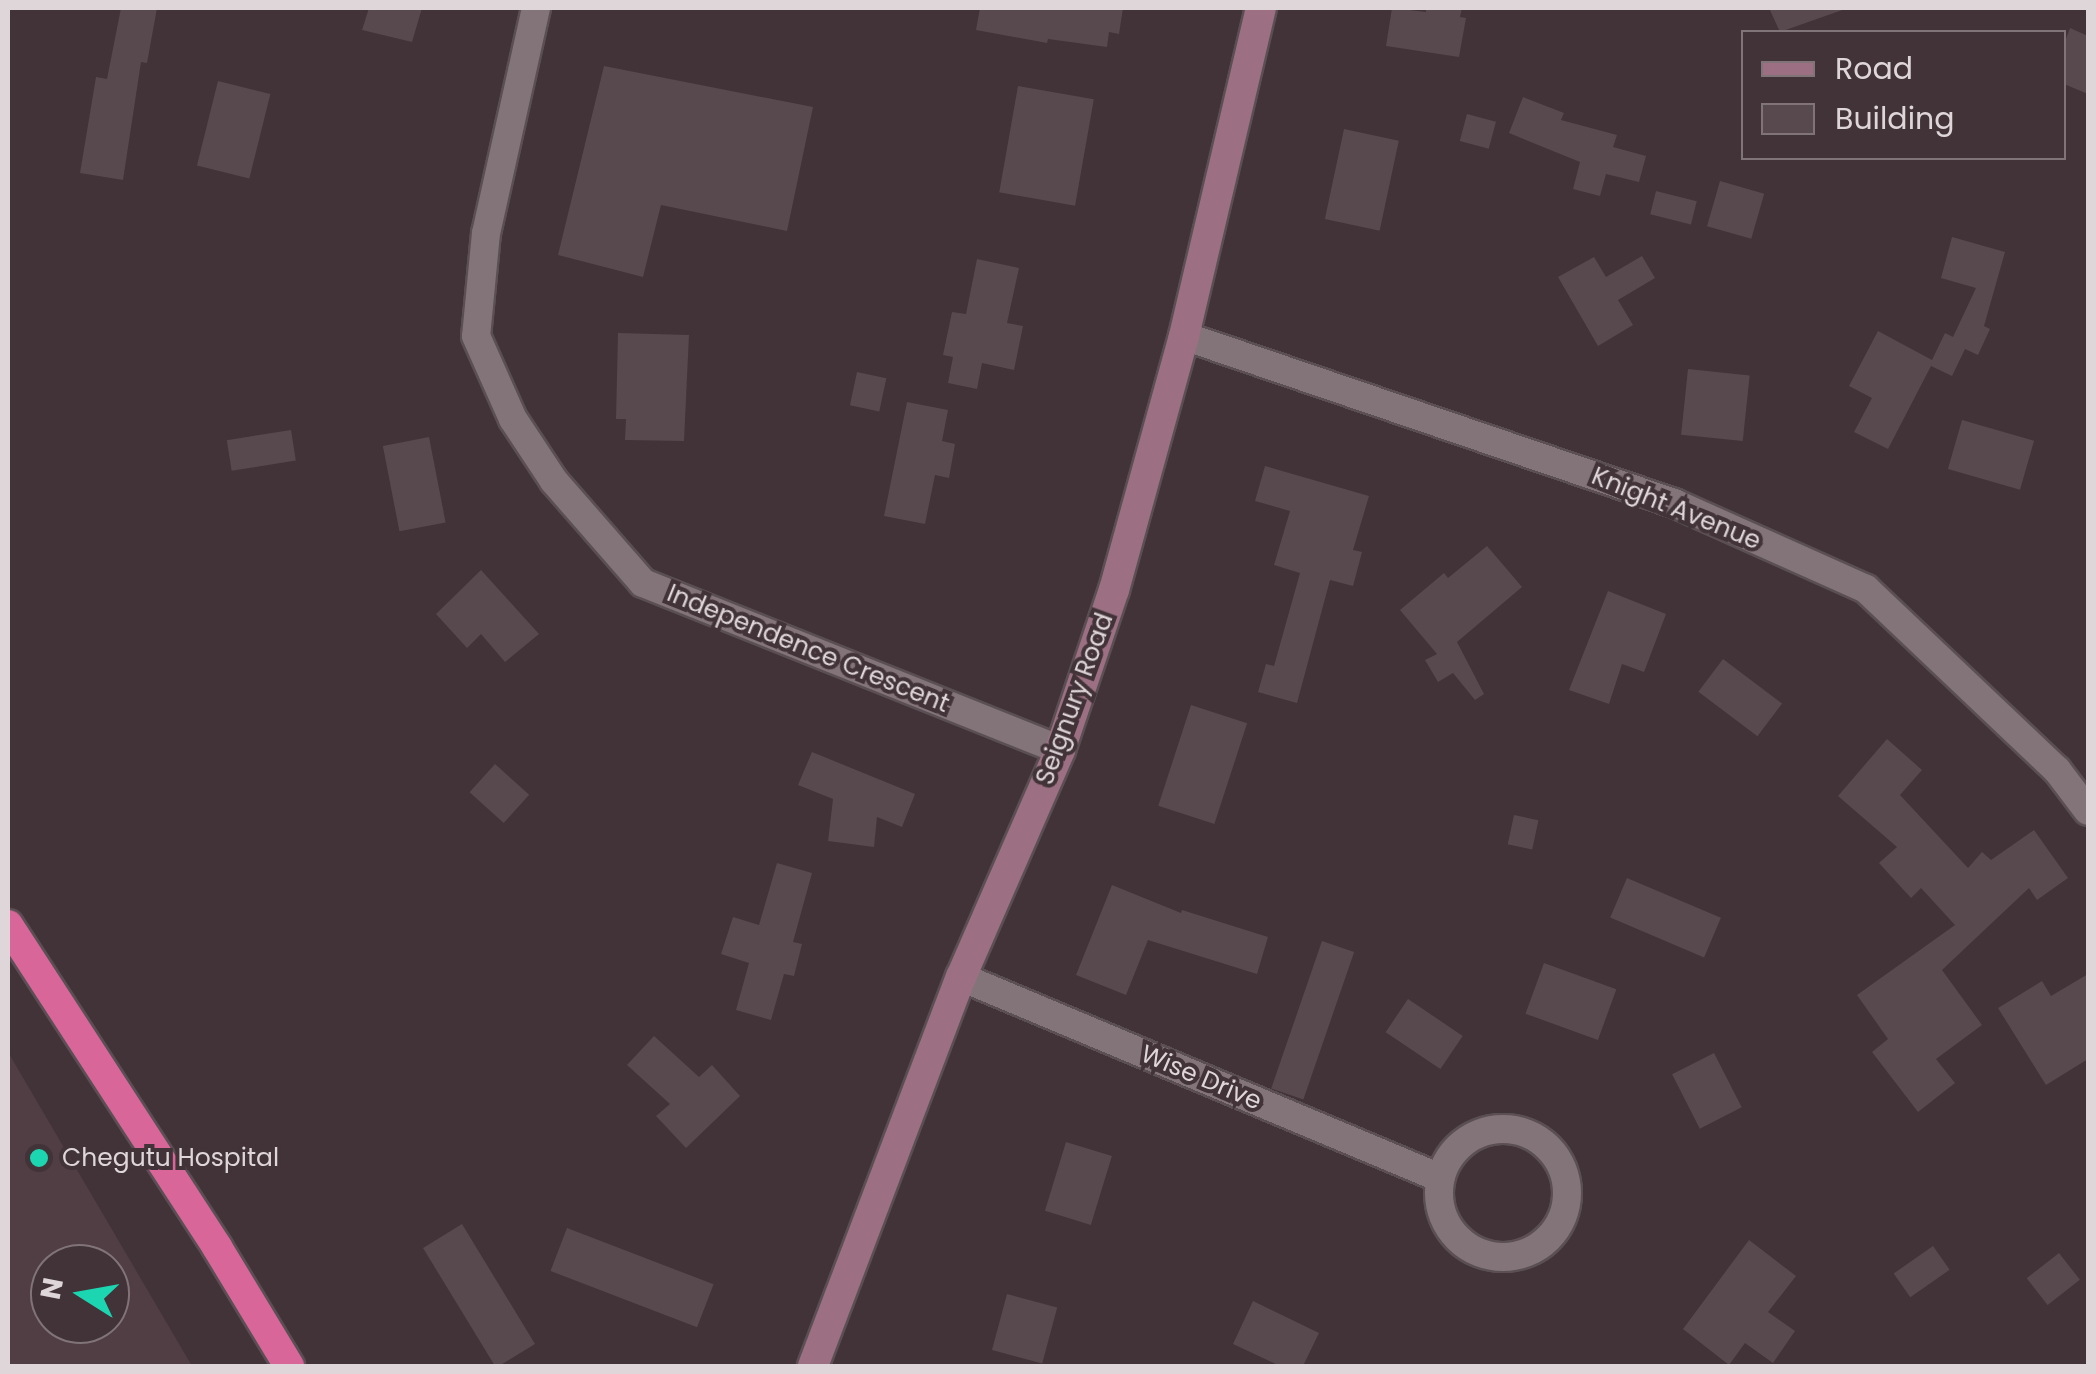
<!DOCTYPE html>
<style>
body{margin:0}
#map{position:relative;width:2096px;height:1374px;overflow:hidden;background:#413338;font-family:Poppins,sans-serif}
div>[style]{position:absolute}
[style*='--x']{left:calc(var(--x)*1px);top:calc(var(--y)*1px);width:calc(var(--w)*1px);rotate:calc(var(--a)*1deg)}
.built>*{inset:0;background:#513d44}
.building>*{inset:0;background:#57494e;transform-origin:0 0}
.roads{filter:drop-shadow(2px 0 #5b4f54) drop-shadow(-2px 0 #5b4f54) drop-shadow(0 2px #5b4f54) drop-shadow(0 -2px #5b4f54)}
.street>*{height:28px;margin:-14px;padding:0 14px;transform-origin:14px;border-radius:14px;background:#837479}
.street>.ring{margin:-14px;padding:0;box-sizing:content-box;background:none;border:28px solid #837479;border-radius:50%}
.secondary>*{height:30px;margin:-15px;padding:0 15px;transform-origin:15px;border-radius:15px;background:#9c7082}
.highway>*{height:30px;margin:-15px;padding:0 15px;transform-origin:15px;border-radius:15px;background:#d86698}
.dots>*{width:28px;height:28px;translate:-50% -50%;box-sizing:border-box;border:5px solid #413338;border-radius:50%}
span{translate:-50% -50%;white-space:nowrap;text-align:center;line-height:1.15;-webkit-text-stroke:8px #413338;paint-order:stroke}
.street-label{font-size:25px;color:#dfd6d9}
.poi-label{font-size:25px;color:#dfd6d9}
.left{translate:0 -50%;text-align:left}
.frame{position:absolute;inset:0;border:10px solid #dfd6d9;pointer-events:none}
.legend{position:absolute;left:1741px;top:30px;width:325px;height:130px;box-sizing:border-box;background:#413338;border:2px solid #807478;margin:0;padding:12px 18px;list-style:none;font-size:30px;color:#dfd6d9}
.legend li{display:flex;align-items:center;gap:20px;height:50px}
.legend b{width:50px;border:2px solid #807478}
.north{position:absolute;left:30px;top:1244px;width:100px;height:100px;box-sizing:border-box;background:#413338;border:2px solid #807478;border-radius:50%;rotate:281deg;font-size:28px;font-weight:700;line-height:40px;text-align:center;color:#dfd6d9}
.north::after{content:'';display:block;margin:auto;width:35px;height:45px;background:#1cd5b1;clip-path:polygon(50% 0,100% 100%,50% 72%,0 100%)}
</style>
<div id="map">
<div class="built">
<i style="clip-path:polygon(evenodd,8px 1052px,192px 1366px,8px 1366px,8px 1052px,50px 1264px,110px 1264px,110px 1324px,50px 1324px,50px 1264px)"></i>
</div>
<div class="building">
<i style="clip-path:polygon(121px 8px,157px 8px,147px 63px,141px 62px,123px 180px,80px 173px,96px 77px,107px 79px)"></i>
<i style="clip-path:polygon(369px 8px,422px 8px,412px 42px,362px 30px)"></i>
<i style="clip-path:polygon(980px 8px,1123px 8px,1119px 34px,1109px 32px,1107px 47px,1048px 39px,1047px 43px,976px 30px)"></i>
<i style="clip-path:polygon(1392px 8px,1426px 12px,1426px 8px,1462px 8px,1460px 17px,1466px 18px,1459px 57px,1386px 46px)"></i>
<i style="clip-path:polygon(1769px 8px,1848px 8px,1780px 32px)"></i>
<i style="clip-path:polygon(2070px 28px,2088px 36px,2088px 94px,2064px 84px,2064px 44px)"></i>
<i style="clip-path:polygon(604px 66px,813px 107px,787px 231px,661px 205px,643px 277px,558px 255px)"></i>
<i style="left:218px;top:81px;width:54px;height:87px;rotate:14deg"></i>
<i style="left:1018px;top:86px;width:77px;height:108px;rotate:10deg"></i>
<i style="clip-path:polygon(1523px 97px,1564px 113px,1561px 120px,1617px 135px,1613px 147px,1646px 156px,1639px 182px,1606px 174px,1600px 196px,1573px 189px,1580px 162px,1509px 133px)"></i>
<i style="left:1467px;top:114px;width:30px;height:28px;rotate:15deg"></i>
<i style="left:1344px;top:129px;width:56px;height:92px;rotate:12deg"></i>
<i style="left:1720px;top:181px;width:46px;height:47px;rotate:16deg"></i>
<i style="left:1656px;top:191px;width:42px;height:24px;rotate:14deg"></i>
<i style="clip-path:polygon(1952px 237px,2005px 252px,1984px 326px,1990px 329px,1978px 355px,1965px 349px,1952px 376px,1931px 366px,1888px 449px,1854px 432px,1872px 398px,1849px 386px,1878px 331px,1932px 360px,1945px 333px,1953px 337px,1976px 288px,1941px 278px)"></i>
<i style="clip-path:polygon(1642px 256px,1655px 278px,1618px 300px,1633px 325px,1598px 346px,1558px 277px,1594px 257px,1606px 277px)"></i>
<i style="clip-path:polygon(977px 259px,1019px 268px,1007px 323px,1023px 326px,1014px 370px,982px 363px,977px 389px,948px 383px,953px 357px,943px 355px,952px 312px,966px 314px)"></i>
<i style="clip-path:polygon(618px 333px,689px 335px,684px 441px,625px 440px,626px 419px,616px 419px)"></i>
<i style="left:1688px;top:369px;width:62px;height:66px;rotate:6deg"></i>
<i style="left:857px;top:372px;width:30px;height:34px;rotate:12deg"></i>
<i style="clip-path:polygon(907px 402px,948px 410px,942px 441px,955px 444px,949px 478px,935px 475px,925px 524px,884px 516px)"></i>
<i style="left:1962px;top:420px;width:75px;height:51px;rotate:16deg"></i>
<i style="left:291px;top:430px;width:31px;height:65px;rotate:81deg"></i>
<i style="left:429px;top:437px;width:87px;height:47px;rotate:79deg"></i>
<i style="clip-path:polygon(1265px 466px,1369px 496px,1353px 550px,1362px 552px,1353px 586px,1330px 580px,1297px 703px,1258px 692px,1266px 664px,1274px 666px,1300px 573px,1274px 565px,1290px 511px,1255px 501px)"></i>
<i style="clip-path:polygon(1487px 546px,1522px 587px,1457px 642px,1484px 694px,1475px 700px,1453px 673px,1438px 682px,1425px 660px,1437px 654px,1400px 610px,1444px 573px,1448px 578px)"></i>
<i style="clip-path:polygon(481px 570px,539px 634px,505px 662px,481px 634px,467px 648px,436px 614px)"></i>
<i style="clip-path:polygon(1608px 591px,1666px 614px,1644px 672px,1622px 664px,1609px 704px,1569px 690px)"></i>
<i style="left:1723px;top:659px;width:74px;height:41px;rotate:37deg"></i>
<i style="left:1191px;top:705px;width:59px;height:106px;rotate:18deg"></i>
<i style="clip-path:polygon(1887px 739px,1922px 770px,1900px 795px,1968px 868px,1982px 852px,1991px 860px,2034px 830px,2068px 878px,2037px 900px,2029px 888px,1942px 970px,1982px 1025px,1936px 1059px,1955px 1083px,1918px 1112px,1872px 1052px,1888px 1039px,1857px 995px,1955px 925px,1921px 888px,1911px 898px,1879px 863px,1897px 847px,1838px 796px)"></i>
<i style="clip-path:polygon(812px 752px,915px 794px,902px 827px,877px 817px,874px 847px,828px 841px,833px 799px,798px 785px)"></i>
<i style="left:495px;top:764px;width:46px;height:38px;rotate:42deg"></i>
<i style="left:1514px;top:815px;width:25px;height:30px;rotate:12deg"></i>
<i style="clip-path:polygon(777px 863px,812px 873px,793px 942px,802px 944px,794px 976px,784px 974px,771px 1020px,736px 1010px,749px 963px,721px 954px,733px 917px,759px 925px)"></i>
<i style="left:1627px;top:878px;width:102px;height:43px;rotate:23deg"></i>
<i style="clip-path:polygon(1112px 885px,1181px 913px,1182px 910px,1268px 937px,1257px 974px,1148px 940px,1126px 995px,1076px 975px)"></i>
<i style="left:1322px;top:941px;width:34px;height:156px;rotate:19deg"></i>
<i style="left:1544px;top:963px;width:77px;height:54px;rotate:20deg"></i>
<i style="clip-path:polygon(2088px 974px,2088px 1059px,2046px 1085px,1998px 1008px,2042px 981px,2051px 996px)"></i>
<i style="left:1408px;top:999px;width:66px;height:40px;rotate:34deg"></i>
<i style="clip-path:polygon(654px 1036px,699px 1077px,712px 1065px,740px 1096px,686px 1148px,656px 1116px,670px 1104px,627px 1065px)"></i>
<i style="left:1714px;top:1053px;width:61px;height:47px;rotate:63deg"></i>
<i style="left:1066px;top:1142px;width:48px;height:72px;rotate:17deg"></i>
<i style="clip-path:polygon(462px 1224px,535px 1344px,499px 1366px,495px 1366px,423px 1248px)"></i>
<i style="left:567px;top:1228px;width:157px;height:46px;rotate:21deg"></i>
<i style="clip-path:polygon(1749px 1240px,1796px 1276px,1768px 1312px,1795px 1331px,1773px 1363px,1745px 1343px,1729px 1365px,1683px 1329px)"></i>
<i style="left:1933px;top:1246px;width:29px;height:48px;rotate:55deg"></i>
<i style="left:2059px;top:1253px;width:34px;height:41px;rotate:52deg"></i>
<i style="left:1007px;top:1294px;width:52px;height:58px;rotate:15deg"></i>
<i style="clip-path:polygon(1253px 1301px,1319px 1333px,1303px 1366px,1280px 1366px,1233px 1344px)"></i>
</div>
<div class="roads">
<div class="street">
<i style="--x:536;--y:8;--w:230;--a:102.5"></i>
<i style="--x:486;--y:233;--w:103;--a:95.5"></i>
<i style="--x:476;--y:336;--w:91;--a:66"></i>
<i style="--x:513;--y:419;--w:74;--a:56.5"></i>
<i style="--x:554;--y:481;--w:135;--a:48.9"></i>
<i style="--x:643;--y:583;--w:449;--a:21.8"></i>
<i style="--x:1184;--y:336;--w:518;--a:18.82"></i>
<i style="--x:1674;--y:503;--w:210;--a:24.1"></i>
<i style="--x:1866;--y:589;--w:263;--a:43.5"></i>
<i style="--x:2057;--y:770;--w:51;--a:52.9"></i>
<i style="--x:961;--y:977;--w:519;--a:22.76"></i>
<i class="ring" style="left:1439px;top:1129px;width:100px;height:100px"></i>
</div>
<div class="secondary">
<i style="--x:813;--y:1366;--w:416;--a:-69.2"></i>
<i style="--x:961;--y:977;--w:248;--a:-66.4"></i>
<i style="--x:1060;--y:750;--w:169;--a:-71.4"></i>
<i style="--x:1114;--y:590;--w:263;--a:-74.6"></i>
<i style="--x:1184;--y:336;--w:337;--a:-76.8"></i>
</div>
<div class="highway">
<i style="--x:8;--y:925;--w:384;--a:57"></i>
<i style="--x:217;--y:1247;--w:139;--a:58.8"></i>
</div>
</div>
<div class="dots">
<i style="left:39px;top:1158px;background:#1cd5b1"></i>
</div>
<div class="street-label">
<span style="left:1676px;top:509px;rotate:22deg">Knight Avenue</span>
<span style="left:808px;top:649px;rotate:22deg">Independence Crescent</span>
<span style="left:1075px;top:699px;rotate:-70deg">Seignury Road</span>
<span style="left:1201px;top:1078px;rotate:23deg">Wise Drive</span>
</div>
<div class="poi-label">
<span class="left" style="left:62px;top:1158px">Chegutu Hospital</span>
</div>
<div class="frame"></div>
<ul class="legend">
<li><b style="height:12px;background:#9c7082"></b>Road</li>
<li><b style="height:28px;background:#57494e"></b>Building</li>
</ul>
<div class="north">N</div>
</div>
